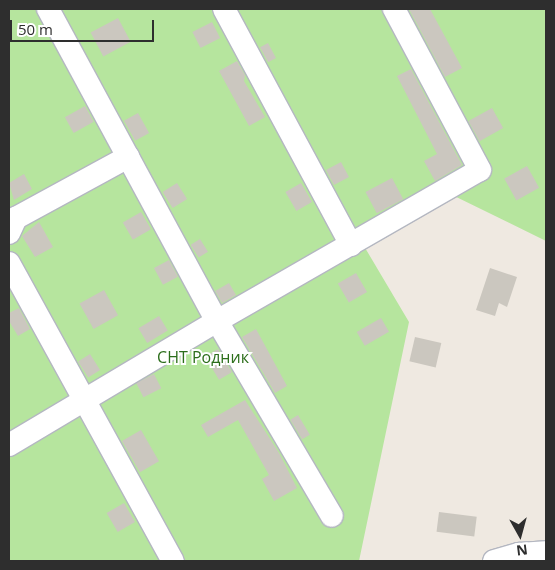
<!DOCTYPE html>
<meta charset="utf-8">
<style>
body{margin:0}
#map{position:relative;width:555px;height:570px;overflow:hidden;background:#efe9e1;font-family:"Open Sans",sans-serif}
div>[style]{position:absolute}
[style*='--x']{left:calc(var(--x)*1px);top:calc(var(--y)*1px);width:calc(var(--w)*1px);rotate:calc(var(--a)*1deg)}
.green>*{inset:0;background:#b6e59e}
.building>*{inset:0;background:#cbc7bf;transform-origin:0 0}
.roads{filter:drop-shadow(1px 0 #b4b7c1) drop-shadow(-1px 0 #b4b7c1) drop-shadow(0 1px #b4b7c1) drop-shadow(0 -1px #b4b7c1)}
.minor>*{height:22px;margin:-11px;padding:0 11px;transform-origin:11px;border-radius:11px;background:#fff}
span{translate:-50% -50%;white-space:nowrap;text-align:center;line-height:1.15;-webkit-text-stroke:4px #fff;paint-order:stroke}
.park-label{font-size:16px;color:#2c6e1b}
.frame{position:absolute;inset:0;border:10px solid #2e2e2e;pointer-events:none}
.north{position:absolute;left:495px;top:510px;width:50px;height:50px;-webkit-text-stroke:4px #fff;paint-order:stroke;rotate:173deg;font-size:14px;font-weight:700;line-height:20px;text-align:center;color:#2e2e2e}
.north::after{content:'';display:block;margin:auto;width:18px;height:22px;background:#2e2e2e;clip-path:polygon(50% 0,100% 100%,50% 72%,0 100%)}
.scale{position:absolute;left:10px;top:20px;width:144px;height:22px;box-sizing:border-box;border:2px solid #2e2e2e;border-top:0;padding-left:6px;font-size:15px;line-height:18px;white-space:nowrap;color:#2e2e2e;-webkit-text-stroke:4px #fff;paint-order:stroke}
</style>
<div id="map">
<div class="green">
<i style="clip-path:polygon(9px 9px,546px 9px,546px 241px,444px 191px,361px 241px,409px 322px,359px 561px,9px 561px)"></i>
</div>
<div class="building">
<i style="clip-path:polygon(409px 9px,430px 9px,462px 68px,445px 77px)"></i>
<i style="left:118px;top:18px;width:27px;height:31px;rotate:62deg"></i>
<i style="left:212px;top:22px;width:18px;height:22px;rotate:63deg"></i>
<i style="left:268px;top:43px;width:17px;height:9px;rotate:62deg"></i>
<i style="clip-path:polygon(237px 61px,245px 75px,244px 81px,265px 117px,249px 126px,219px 71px)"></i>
<i style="clip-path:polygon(411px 69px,462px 165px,435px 181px,424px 161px,437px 154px,397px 76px)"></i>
<i style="left:85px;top:106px;width:18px;height:23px;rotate:61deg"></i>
<i style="left:492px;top:108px;width:23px;height:27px;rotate:61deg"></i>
<i style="left:138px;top:113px;width:23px;height:16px;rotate:61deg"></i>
<i style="left:341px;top:162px;width:17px;height:17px;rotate:62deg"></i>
<i style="left:527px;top:166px;width:25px;height:26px;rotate:61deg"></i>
<i style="clip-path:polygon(24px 174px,32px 189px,14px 200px,9px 183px)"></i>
<i style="left:392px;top:178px;width:24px;height:30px;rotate:62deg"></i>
<i style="left:177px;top:183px;width:19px;height:17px;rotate:58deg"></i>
<i style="left:301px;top:183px;width:22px;height:18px;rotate:60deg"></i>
<i style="left:141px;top:212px;width:20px;height:21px;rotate:60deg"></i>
<i style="clip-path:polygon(39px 222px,53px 247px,35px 257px,22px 236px)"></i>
<i style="left:200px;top:239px;width:15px;height:11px;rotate:58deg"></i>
<i style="left:169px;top:260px;width:19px;height:17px;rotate:62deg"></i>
<i style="clip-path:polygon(490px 268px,517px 277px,507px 307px,499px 303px,495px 316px,476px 310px)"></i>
<i style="left:356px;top:273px;width:22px;height:21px;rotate:60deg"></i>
<i style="left:229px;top:283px;width:14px;height:16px;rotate:60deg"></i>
<i style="left:104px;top:290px;width:29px;height:28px;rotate:61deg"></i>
<i style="clip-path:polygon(19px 308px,30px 329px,18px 336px,9px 321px,9px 313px)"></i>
<i style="left:159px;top:316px;width:17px;height:24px;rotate:59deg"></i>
<i style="left:381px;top:318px;width:16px;height:28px;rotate:60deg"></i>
<i style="clip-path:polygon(256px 329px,287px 386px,275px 393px,242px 337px)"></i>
<i style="left:415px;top:337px;width:27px;height:25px;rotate:13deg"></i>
<i style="left:218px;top:349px;width:27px;height:15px;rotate:59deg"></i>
<i style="left:90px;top:354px;width:19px;height:14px;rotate:58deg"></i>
<i style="left:154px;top:374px;width:16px;height:20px;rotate:63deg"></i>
<i style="clip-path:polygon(245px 400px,279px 453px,297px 488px,274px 501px,262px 479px,269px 475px,238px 420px,208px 437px,201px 425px)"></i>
<i style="left:298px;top:415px;width:23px;height:9px;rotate:59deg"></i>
<i style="left:141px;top:430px;width:36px;height:22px;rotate:60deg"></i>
<i style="left:124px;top:503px;width:22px;height:20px;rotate:60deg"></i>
<i style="left:439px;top:512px;width:38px;height:20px;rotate:7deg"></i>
</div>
<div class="roads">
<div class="minor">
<i style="--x:48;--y:9;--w:355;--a:61.6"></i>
<i style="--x:217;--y:321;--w:303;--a:-29.9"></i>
<i style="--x:480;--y:170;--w:183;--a:-118.1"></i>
<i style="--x:224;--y:9;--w:268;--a:61.7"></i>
<i style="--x:9;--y:233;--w:17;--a:-65"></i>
<i style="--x:16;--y:218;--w:128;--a:-28.6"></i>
<i style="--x:9;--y:263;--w:340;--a:61.2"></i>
<i style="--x:9;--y:445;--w:242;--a:-30.8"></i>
<i style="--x:217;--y:321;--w:226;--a:59.5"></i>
<i style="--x:494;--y:561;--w:26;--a:-16"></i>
<i style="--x:519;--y:554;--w:27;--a:-4"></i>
</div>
</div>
<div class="park-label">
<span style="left:203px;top:357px">СНТ Родник</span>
</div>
<div class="frame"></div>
<div class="north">N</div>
<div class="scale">50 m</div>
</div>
